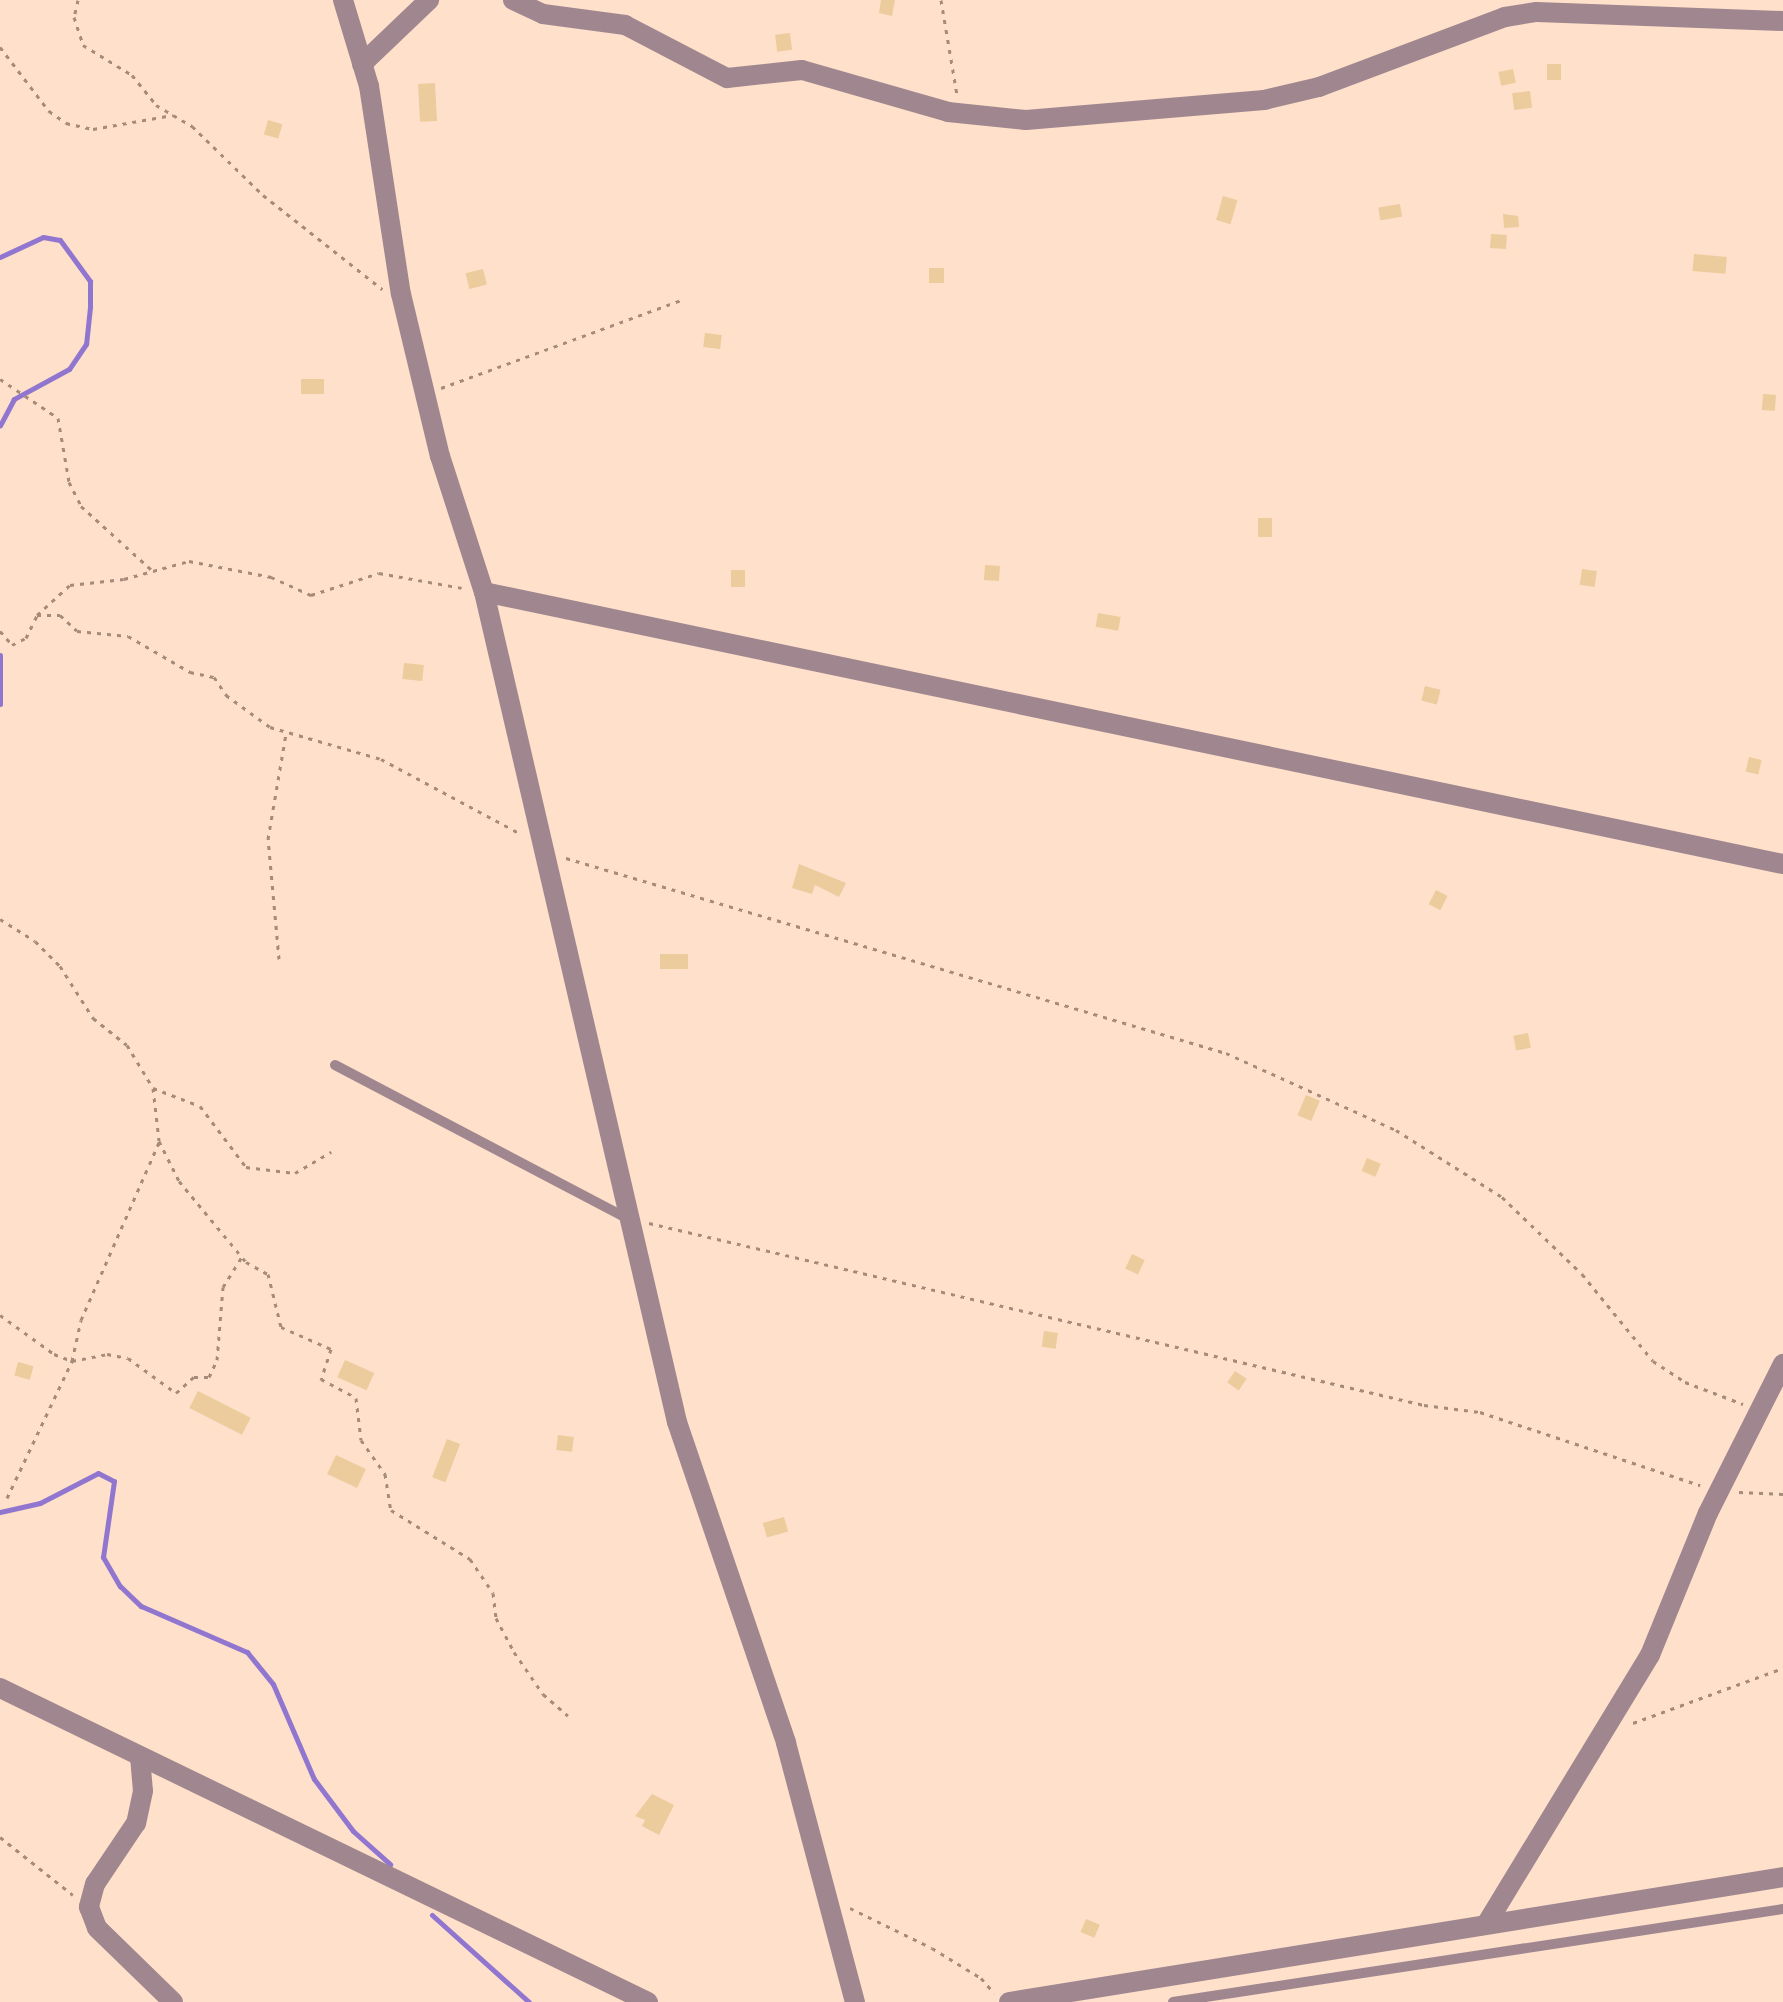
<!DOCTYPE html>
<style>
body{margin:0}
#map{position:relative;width:1783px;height:2002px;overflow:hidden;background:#fee0cb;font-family:"IBM Plex Sans",sans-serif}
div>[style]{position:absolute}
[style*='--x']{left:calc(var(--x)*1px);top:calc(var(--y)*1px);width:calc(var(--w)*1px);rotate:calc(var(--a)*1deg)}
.stream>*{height:5px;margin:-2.5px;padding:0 2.5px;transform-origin:2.5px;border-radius:2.5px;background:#9176d0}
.building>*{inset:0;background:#eccb9c;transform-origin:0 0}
.path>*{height:3px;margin-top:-1.5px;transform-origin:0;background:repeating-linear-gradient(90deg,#a48b7a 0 4px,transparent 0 10px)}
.lane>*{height:10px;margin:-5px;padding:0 5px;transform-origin:5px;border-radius:5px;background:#a0878f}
.street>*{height:20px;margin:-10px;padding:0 10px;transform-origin:10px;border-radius:10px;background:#a0878f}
span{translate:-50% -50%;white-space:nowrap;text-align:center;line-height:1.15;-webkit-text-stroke:6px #fee0cb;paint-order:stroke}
</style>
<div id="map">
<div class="stream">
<i style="--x:0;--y:257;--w:47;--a:-24.9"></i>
<i style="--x:43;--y:237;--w:17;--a:10"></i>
<i style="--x:60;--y:240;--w:51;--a:53.8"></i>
<i style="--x:90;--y:281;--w:26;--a:90"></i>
<i style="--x:90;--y:307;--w:37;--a:96"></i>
<i style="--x:86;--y:344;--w:30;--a:124"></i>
<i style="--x:69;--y:369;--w:63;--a:151.4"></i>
<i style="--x:14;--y:399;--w:30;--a:118"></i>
<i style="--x:0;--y:655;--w:49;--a:90"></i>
<i style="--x:0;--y:1512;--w:41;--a:-12.7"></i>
<i style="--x:40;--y:1503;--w:65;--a:-27.3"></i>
<i style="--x:98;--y:1473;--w:18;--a:27"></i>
<i style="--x:114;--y:1481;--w:77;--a:98.2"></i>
<i style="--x:103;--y:1557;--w:34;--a:60"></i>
<i style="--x:120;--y:1586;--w:29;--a:44"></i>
<i style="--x:141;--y:1606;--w:116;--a:23.5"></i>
<i style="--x:247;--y:1652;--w:41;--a:50.9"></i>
<i style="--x:273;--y:1684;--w:103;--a:66.7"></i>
<i style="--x:314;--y:1779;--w:65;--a:53.1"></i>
<i style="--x:353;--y:1831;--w:50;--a:41.7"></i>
<i style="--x:432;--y:1915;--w:130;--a:41.9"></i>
</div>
<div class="building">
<i style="clip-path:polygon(881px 0,895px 0,892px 16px,879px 13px)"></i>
<i style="left:790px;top:33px;width:17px;height:15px;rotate:83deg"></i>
<i style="left:1547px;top:64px;width:14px;height:16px"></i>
<i style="left:1513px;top:69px;width:14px;height:15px;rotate:78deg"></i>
<i style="left:435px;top:83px;width:38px;height:17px;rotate:87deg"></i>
<i style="left:1530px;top:91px;width:17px;height:18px;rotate:83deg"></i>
<i style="left:268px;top:120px;width:15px;height:15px;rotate:16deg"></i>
<i style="left:1223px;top:196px;width:15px;height:25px;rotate:16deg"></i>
<i style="left:1400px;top:204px;width:13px;height:22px;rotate:81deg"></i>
<i style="clip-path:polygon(1503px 214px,1518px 216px,1519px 227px,1504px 228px)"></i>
<i style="left:1491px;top:234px;width:16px;height:14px;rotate:4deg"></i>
<i style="left:1694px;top:254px;width:33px;height:17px;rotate:5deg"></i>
<i style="left:929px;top:268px;width:15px;height:15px"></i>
<i style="left:483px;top:269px;width:16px;height:18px;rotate:76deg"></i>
<i style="left:705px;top:333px;width:17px;height:14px;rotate:7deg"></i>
<i style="left:301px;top:379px;width:23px;height:15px"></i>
<i style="left:1763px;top:394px;width:13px;height:16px;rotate:4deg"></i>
<i style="left:1258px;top:518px;width:14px;height:19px"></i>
<i style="left:985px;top:565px;width:15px;height:15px;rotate:4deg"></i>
<i style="left:1582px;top:569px;width:15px;height:16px;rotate:8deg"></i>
<i style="left:731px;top:570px;width:14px;height:17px"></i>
<i style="left:1098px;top:613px;width:23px;height:14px;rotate:10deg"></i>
<i style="left:404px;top:663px;width:20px;height:16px;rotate:6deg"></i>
<i style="left:1425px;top:686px;width:16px;height:15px;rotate:14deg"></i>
<i style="left:1749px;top:757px;width:13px;height:15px;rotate:13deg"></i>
<i style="clip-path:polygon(799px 864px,846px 883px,839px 897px,815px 885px,812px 894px,792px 888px)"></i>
<i style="left:1436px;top:890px;width:13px;height:16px;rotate:27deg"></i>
<i style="left:660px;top:954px;width:28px;height:15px"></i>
<i style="left:1528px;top:1033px;width:15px;height:15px;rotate:79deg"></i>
<i style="left:1306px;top:1095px;width:15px;height:22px;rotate:23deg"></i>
<i style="left:1367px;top:1158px;width:15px;height:14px;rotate:23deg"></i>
<i style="left:1132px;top:1254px;width:14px;height:16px;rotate:25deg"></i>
<i style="left:1044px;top:1331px;width:14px;height:16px;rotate:8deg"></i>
<i style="left:345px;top:1360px;width:32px;height:19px;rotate:24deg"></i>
<i style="left:18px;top:1362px;width:16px;height:14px;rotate:15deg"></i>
<i style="left:1235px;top:1371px;width:14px;height:14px;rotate:34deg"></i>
<i style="left:198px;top:1391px;width:59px;height:19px;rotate:27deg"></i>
<i style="left:558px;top:1435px;width:16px;height:15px;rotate:7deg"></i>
<i style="left:447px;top:1439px;width:14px;height:41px;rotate:21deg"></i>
<i style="left:336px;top:1455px;width:33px;height:21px;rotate:25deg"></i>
<i style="left:784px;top:1517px;width:15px;height:22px;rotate:74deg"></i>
<i style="clip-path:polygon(652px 1794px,674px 1805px,659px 1835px,642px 1826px,645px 1820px,635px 1816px)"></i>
<i style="left:1086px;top:1919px;width:15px;height:14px;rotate:23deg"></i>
</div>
<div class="path">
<i style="--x:78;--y:0;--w:17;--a:103"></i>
<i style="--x:74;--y:17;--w:29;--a:72"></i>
<i style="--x:83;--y:45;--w:57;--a:31.5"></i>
<i style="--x:132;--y:75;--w:38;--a:51"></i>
<i style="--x:156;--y:105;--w:42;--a:30.3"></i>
<i style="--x:192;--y:126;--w:99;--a:44.2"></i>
<i style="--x:263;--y:195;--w:152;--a:38.3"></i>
<i style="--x:941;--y:0;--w:96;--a:80.4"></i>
<i style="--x:0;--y:47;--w:81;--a:52.6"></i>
<i style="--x:49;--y:111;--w:21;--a:35"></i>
<i style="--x:66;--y:123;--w:28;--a:13"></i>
<i style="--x:93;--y:129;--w:81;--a:-9.9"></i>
<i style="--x:0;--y:379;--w:70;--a:33.9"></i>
<i style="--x:58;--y:418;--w:65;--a:80.2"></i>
<i style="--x:69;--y:482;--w:27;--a:63"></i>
<i style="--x:81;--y:506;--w:97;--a:42.1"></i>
<i style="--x:441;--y:388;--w:257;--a:-20.1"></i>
<i style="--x:37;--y:615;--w:23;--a:0"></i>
<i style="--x:60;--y:615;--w:23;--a:43"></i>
<i style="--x:77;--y:631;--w:51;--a:5.6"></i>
<i style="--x:128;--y:636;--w:72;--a:30.1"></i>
<i style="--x:190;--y:672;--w:25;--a:12"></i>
<i style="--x:214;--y:677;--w:22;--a:56"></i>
<i style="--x:226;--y:695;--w:54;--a:36"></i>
<i style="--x:270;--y:727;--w:116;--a:16.1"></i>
<i style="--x:381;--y:759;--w:159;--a:28.2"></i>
<i style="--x:0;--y:631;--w:18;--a:49"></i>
<i style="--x:12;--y:645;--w:16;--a:-27"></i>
<i style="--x:26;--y:638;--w:25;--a:-64"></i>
<i style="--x:37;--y:615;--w:45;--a:-42.3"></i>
<i style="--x:70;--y:585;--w:54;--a:-6.3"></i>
<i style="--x:124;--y:579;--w:67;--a:-15.5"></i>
<i style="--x:189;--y:561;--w:84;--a:11"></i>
<i style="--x:271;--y:577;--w:44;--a:24.2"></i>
<i style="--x:311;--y:595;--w:71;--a:-17.9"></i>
<i style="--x:379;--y:573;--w:84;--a:10.2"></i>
<i style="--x:566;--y:858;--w:688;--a:16.46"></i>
<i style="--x:1226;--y:1053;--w:187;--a:24.4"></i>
<i style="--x:1396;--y:1130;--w:125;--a:32.3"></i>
<i style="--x:1502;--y:1197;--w:111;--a:43.9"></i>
<i style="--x:1582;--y:1274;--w:112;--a:50.8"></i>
<i style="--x:1653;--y:1361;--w:38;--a:33"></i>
<i style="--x:1685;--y:1382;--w:62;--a:20.8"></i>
<i style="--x:0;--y:919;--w:41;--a:32.2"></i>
<i style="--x:35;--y:941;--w:35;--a:45"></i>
<i style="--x:60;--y:966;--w:62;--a:57.6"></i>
<i style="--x:93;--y:1018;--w:43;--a:38.5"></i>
<i style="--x:127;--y:1045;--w:50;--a:58.8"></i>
<i style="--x:153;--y:1088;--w:53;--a:83.5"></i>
<i style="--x:159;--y:1141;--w:45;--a:63.4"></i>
<i style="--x:179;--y:1181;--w:105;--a:50.4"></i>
<i style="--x:246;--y:1262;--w:25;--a:29"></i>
<i style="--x:268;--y:1274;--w:55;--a:76.2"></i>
<i style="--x:281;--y:1327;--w:55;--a:23.7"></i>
<i style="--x:331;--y:1349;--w:32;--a:108"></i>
<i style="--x:321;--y:1379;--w:40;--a:28"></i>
<i style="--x:356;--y:1398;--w:42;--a:83.2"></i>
<i style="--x:361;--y:1440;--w:42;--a:54.8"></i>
<i style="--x:385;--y:1474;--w:36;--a:81"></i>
<i style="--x:391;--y:1510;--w:93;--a:31.8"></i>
<i style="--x:470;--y:1559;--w:41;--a:55.9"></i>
<i style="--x:493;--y:1593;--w:25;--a:83"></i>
<i style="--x:496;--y:1618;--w:38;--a:62"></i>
<i style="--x:514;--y:1652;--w:51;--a:55.4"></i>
<i style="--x:543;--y:1694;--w:33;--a:41"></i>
<i style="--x:279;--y:959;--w:121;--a:-95.2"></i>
<i style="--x:268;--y:839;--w:107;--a:-80.3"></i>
<i style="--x:153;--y:1088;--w:50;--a:21"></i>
<i style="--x:200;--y:1106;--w:76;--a:53"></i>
<i style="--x:246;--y:1167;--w:49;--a:7"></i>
<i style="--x:295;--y:1173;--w:42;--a:-30.3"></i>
<i style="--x:649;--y:1223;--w:796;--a:13.22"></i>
<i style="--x:1424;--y:1405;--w:56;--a:7.1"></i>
<i style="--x:1480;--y:1412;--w:232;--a:18.4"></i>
<i style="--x:0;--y:1315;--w:67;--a:35.8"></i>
<i style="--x:54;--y:1354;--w:19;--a:21"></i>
<i style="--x:72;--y:1361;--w:36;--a:-11"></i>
<i style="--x:107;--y:1354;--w:21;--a:11"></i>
<i style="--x:128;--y:1358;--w:59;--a:36.1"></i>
<i style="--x:176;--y:1393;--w:24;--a:-42"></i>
<i style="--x:194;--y:1377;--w:15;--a:0"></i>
<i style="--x:209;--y:1377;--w:19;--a:-65"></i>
<i style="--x:217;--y:1360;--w:73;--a:-85.3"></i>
<i style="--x:223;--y:1287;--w:36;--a:-58"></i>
<i style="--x:1739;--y:1492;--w:44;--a:2.6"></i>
<i style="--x:7;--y:1498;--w:152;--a:-64.6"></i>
<i style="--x:72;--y:1361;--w:42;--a:-77.6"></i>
<i style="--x:81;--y:1320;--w:194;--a:-66.3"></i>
<i style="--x:1633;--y:1723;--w:160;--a:-20.1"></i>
<i style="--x:0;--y:1837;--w:93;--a:38.5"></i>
<i style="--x:850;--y:1908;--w:91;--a:26"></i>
<i style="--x:932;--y:1948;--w:57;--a:31.5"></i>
<i style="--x:981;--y:1978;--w:20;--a:49"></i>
</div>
<div class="lane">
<i style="--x:335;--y:1065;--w:330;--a:27.7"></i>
<i style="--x:1173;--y:2002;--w:617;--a:-8.67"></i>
</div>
<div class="street">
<i style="--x:343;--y:0;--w:90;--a:73.2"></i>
<i style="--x:369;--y:86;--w:210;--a:81.3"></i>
<i style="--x:401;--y:294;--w:167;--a:76.5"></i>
<i style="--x:440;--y:456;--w:143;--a:72.1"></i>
<i style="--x:484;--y:592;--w:852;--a:76.91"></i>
<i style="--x:677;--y:1422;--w:339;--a:71.2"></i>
<i style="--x:786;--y:1743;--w:268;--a:75.1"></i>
<i style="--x:513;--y:0;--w:33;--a:25"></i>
<i style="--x:543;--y:14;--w:83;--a:7.6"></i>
<i style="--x:625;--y:25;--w:115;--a:27.5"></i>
<i style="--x:727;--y:78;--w:75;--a:-6.1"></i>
<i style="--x:802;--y:70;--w:152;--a:16"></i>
<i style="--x:948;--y:112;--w:78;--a:5.9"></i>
<i style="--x:1026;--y:120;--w:239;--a:-4.8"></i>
<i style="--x:1264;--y:100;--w:57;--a:-13.3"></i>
<i style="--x:1319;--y:87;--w:199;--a:-20.6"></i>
<i style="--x:1505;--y:17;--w:32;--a:-9"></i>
<i style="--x:1537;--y:12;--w:246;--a:2.1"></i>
<i style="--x:362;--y:64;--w:93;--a:-43.7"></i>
<i style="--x:484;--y:592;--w:1327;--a:11.83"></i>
<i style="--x:0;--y:1688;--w:720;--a:25.85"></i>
<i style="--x:140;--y:1757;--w:34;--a:85"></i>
<i style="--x:143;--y:1791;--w:33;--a:102"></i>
<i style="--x:136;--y:1823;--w:73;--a:123.9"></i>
<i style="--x:95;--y:1884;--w:24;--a:105"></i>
<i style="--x:89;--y:1907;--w:22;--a:69"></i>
<i style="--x:97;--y:1928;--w:106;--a:44.2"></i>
<i style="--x:1487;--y:1923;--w:314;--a:-58.7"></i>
<i style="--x:1650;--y:1655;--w:153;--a:-67.8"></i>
<i style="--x:1708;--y:1513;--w:167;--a:-63.3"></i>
<i style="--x:1009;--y:2002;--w:784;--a:-9.17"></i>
</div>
</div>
